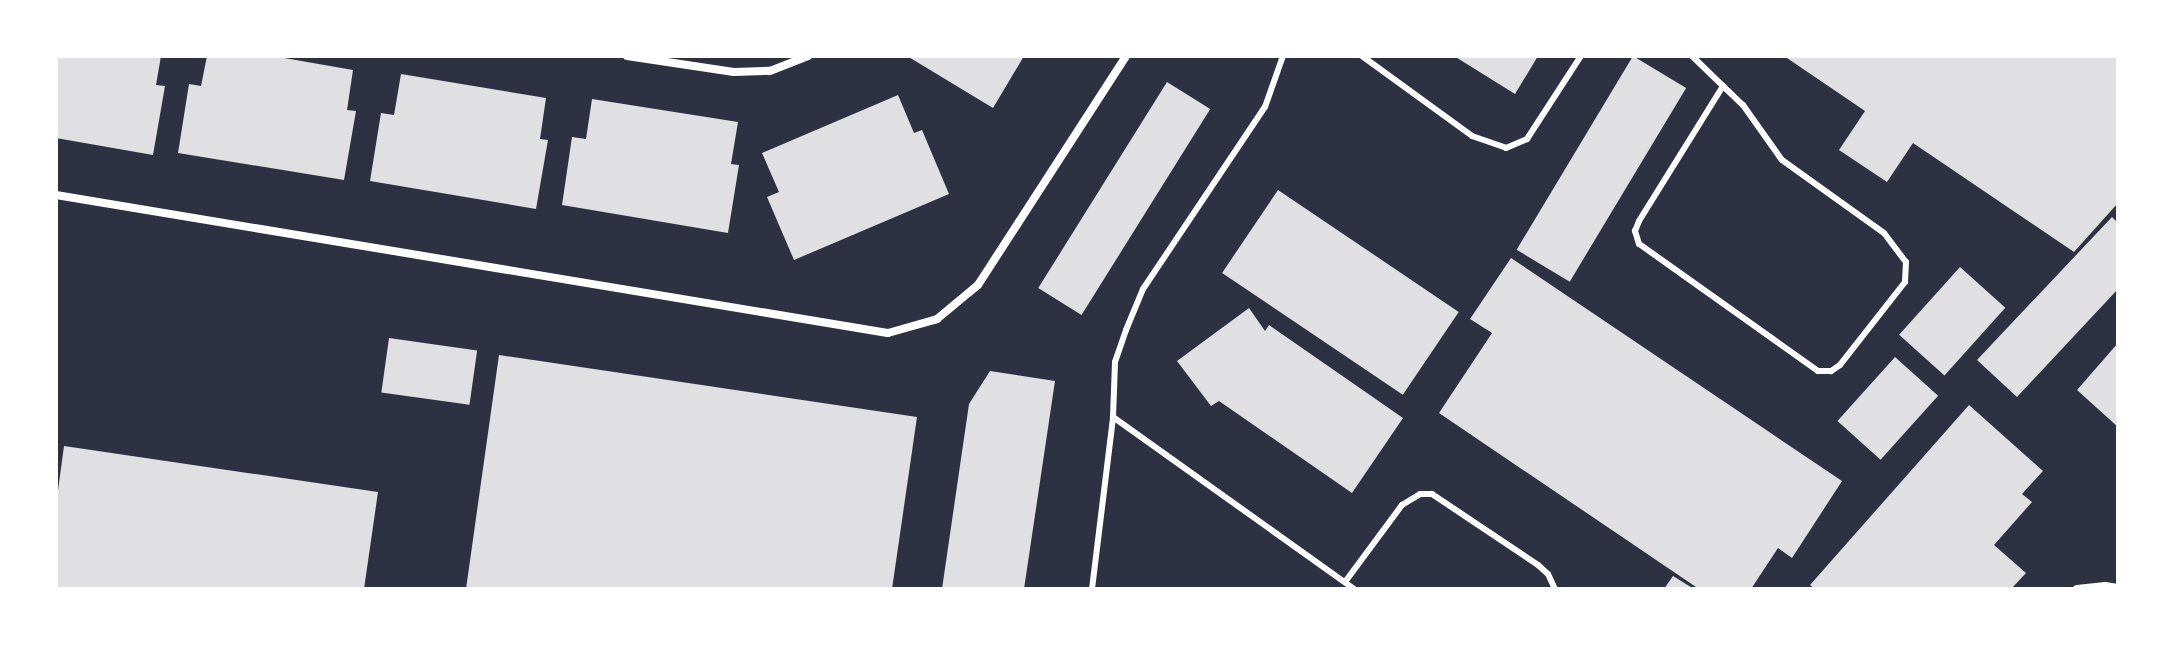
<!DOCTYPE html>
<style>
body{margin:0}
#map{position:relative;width:2174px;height:645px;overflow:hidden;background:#2d3142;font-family:Mulish,sans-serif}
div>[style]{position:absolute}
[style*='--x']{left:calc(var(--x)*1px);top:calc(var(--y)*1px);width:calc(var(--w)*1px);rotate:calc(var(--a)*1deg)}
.building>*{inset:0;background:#e0e0e3;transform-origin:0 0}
.service>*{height:6px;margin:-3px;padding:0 3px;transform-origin:3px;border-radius:3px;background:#fff}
.minor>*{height:8px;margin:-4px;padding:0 4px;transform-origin:4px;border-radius:4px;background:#fff}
span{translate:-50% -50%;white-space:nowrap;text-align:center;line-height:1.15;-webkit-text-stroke:6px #fff;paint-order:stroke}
.frame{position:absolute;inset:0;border:58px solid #fff;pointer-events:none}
</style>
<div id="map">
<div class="building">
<i style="clip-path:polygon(56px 56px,161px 56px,156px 85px,165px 86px,153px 155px,56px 138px)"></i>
<i style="clip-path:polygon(207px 56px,273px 56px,353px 70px,347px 110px,356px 111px,344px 180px,178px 153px,189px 84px,201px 86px)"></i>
<i style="clip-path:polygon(907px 56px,1024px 56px,993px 108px)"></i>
<i style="clip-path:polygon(1454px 56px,1538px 56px,1515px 94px)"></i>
<i style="left:1633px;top:56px;width:62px;height:226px;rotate:31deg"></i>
<i style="clip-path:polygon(1784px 56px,2118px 56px,2118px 203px,2074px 252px,1913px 143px,1887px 182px,1839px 150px,1865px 111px)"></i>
<i style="clip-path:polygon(401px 74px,546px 98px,540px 139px,548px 140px,536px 209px,370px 181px,381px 113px,394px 115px)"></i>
<i style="left:1167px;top:82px;width:51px;height:243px;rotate:32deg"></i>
<i style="clip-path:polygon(898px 95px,914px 133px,922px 130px,949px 194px,794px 260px,767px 197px,779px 192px,762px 153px)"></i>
<i style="clip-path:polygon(592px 99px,738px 122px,731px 164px,739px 165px,728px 233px,562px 205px,572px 137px,586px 139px)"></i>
<i style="left:1278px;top:190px;width:218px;height:100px;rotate:34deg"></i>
<i style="clip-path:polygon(2112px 217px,2118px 223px,2118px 289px,2017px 397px,1977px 360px)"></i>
<i style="clip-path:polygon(1511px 258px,1842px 481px,1792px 558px,1778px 548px,1751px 589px,1699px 589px,1439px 413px,1492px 333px,1470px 319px)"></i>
<i style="left:1960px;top:267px;width:61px;height:91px;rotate:42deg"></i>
<i style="clip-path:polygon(1249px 308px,1265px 331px,1269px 325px,1403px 418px,1352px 493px,1219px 401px,1211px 406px,1177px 361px)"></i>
<i style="left:389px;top:338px;width:89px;height:55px;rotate:8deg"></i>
<i style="clip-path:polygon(2118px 343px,2118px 427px,2077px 390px)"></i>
<i style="clip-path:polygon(499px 355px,917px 417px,892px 589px,466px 589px)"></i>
<i style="left:1895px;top:357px;width:58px;height:86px;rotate:42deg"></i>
<i style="clip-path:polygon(990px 371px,1055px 381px,1024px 589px,942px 589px,969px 404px)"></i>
<i style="clip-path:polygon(1969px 405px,2043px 471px,2022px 494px,2032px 502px,1994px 545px,2026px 573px,2011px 589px,1815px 589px,1810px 585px)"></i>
<i style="clip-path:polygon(64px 446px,378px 492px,364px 589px,56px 589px,56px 505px)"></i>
<i style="clip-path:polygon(1673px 576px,1694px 589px,1664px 589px)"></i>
</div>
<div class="service">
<i style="--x:1362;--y:56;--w:136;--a:36"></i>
<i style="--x:1472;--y:136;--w:36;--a:19"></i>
<i style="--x:1506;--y:148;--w:23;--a:-23"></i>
<i style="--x:1527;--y:139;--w:99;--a:-57"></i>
<i style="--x:1692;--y:56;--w:43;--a:44.1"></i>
<i style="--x:1723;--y:86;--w:28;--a:44"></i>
<i style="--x:1743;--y:105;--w:67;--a:54.7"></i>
<i style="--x:1782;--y:160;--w:125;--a:35.6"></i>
<i style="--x:1884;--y:233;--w:36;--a:53"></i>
<i style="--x:1906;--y:262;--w:20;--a:93"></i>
<i style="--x:1905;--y:282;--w:105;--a:128.1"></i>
<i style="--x:1840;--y:365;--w:11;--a:146"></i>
<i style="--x:1831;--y:371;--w:13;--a:180"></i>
<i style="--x:1818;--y:371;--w:219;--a:-144.6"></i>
<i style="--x:1639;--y:244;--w:14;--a:-107"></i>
<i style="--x:1635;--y:231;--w:11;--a:-68"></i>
<i style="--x:1639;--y:221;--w:159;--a:-58.1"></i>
<i style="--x:1113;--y:417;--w:296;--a:35.5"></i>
<i style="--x:1345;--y:582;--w:96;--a:-53.5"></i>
<i style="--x:1402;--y:505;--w:21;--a:-31"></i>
<i style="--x:1420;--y:494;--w:12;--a:0"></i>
<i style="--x:1432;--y:494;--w:128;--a:33.8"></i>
<i style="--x:1538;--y:565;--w:13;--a:42"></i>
<i style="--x:1548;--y:574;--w:17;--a:65"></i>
<i style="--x:1092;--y:589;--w:173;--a:-83"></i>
<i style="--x:1113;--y:417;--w:55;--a:-87.9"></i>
<i style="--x:1115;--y:362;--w:34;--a:-71"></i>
<i style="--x:1126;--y:330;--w:44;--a:-67.5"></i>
<i style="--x:1143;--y:289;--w:219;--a:-56.2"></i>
<i style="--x:1265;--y:107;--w:54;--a:-70.6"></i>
</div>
<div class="minor">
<i style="--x:627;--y:56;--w:108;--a:8.5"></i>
<i style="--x:734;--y:72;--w:36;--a:-2"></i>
<i style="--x:770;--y:71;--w:41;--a:-21.5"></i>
<i style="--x:56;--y:195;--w:843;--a:9.42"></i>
<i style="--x:888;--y:333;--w:51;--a:-15.9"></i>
<i style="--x:937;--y:319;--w:53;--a:-39.7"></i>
<i style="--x:978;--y:285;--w:273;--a:-57.1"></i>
<i style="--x:2077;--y:589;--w:28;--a:-6"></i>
<i style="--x:2105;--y:586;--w:13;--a:9"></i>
</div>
<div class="frame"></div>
</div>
